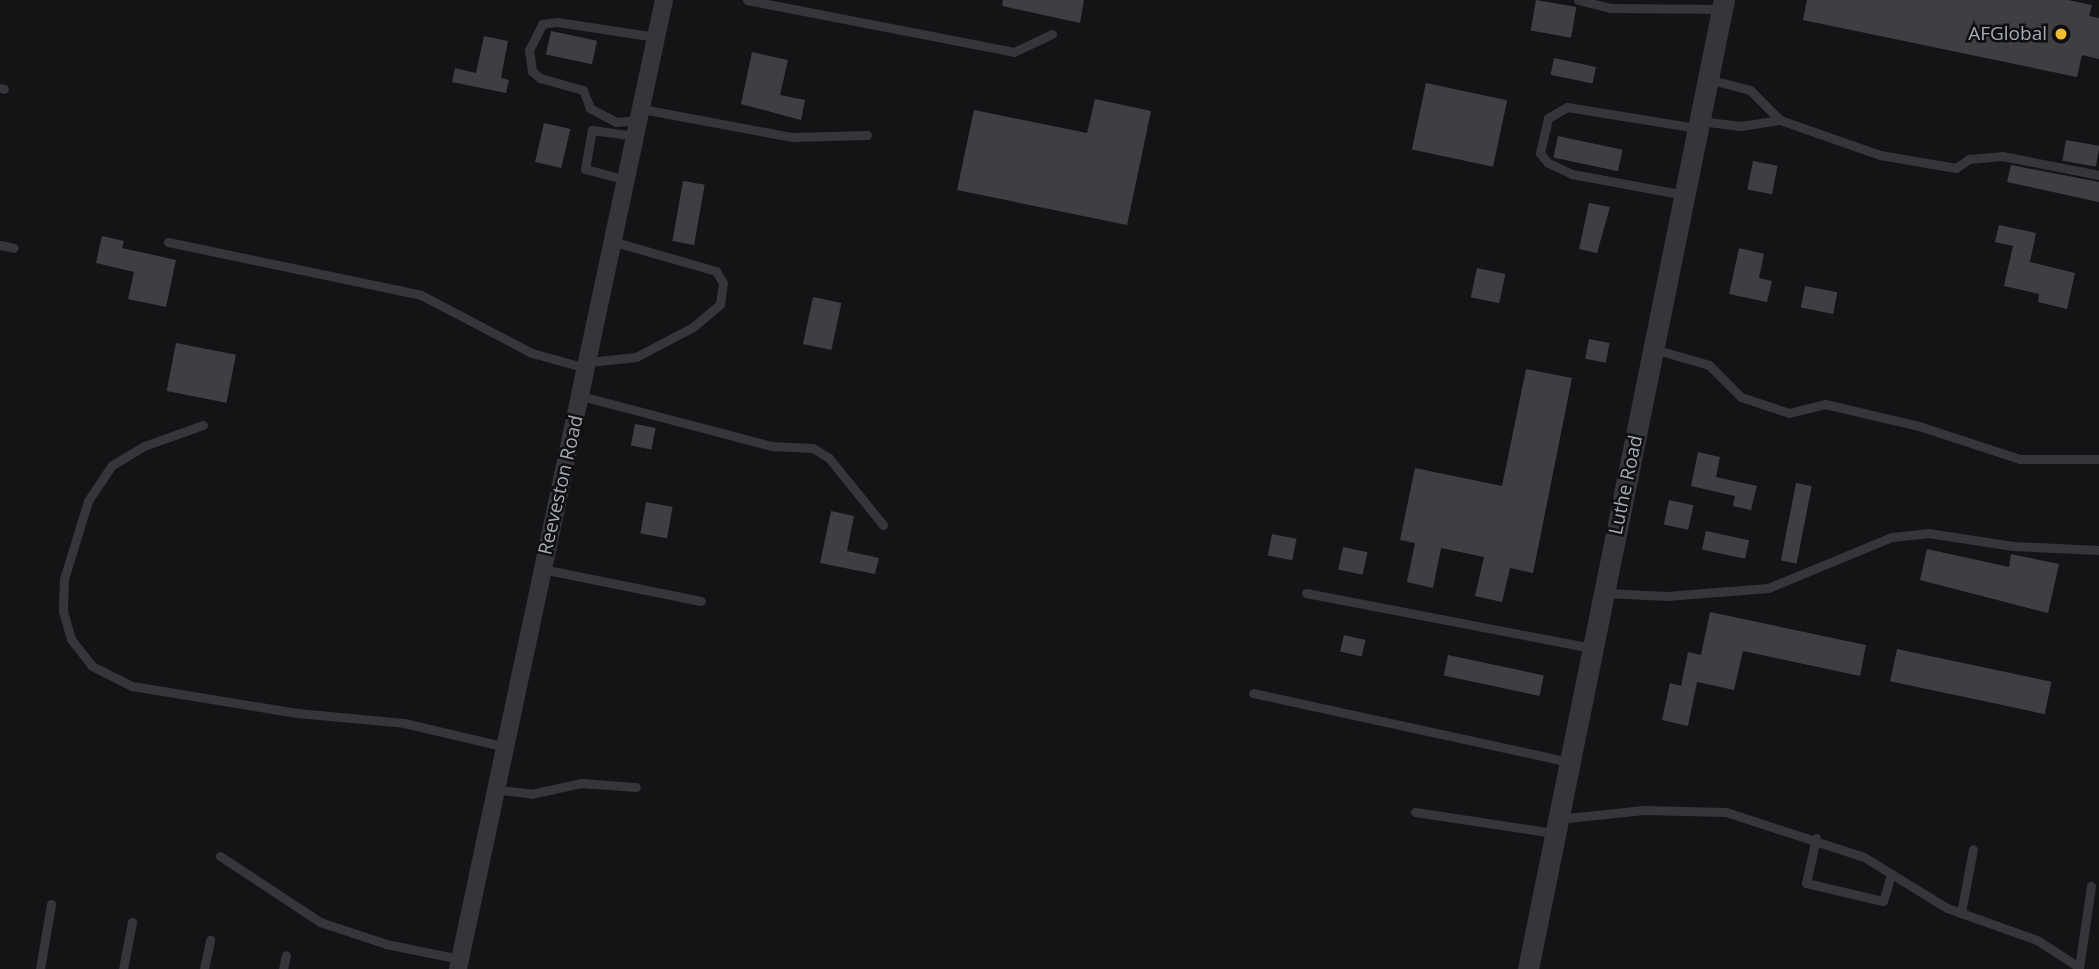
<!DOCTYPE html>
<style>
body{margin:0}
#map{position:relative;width:2099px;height:969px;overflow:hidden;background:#141416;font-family:"Open Sans",sans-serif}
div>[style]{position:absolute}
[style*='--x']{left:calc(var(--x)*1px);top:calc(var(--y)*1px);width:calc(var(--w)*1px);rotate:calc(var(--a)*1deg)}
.building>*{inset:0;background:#3e3f43;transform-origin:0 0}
.service>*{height:9px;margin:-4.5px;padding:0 4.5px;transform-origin:4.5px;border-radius:4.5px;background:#35363b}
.minor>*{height:18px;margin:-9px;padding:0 9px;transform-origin:9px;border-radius:9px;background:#35363b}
.tertiary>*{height:21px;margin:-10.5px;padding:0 10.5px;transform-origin:10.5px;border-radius:10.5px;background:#35363b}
.dots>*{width:19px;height:19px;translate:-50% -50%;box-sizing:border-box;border:4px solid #0f0f11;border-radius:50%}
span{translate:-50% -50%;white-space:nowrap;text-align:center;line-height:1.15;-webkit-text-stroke:5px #0f0f11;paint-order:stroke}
.poi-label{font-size:19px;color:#a6aab6}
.right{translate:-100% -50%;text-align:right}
.street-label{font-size:19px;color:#a6aab6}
</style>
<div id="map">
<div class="building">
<i style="clip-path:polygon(1003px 0,1084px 0,1080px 23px,1002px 6px)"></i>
<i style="left:1536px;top:0;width:41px;height:31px;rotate:10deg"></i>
<i style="clip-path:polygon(1807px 0,2068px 0,2092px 5px,2089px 16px,2099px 18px,2099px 59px,2082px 55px,2077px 77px,1803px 20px)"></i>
<i style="left:551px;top:31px;width:47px;height:24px;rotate:12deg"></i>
<i style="clip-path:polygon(484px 36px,508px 41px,501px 78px,509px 80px,506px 93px,452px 82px,455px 68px,476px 73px)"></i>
<i style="clip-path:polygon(752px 52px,788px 60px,780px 95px,805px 100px,801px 120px,741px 104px)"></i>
<i style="left:1554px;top:58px;width:43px;height:17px;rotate:12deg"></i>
<i style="left:1426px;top:83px;width:83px;height:68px;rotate:12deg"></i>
<i style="clip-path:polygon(1095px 99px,1151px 111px,1127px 225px,957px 190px,974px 110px,1087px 133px)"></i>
<i style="left:544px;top:123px;width:27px;height:40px;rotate:13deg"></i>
<i style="left:1558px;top:136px;width:66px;height:22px;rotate:12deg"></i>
<i style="left:2066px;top:140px;width:34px;height:21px;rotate:10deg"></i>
<i style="left:1753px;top:161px;width:25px;height:29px;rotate:11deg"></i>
<i style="clip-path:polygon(2011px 165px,2099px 182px,2099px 202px,2007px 182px)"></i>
<i style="left:683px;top:181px;width:22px;height:61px;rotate:10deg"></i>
<i style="clip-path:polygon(1589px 203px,1610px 207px,1597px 253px,1579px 249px)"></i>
<i style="clip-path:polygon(1999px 225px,2036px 233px,2030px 262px,2075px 273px,2067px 309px,2038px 302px,2039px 294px,2004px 286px,2013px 246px,1995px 242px)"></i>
<i style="clip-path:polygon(102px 236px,124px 241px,122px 248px,176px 260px,166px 307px,128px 299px,134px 272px,96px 263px)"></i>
<i style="clip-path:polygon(1739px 248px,1764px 254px,1759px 278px,1772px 281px,1767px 302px,1729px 294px)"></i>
<i style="left:1477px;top:268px;width:29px;height:30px;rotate:12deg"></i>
<i style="left:1805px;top:286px;width:33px;height:22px;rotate:11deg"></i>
<i style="left:813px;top:297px;width:29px;height:48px;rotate:12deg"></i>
<i style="left:1589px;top:339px;width:21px;height:20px;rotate:11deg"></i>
<i style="left:176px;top:343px;width:61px;height:49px;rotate:11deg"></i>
<i style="clip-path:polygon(1526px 369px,1572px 378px,1533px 573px,1510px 568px,1502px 602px,1475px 596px,1484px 557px,1441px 548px,1433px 588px,1407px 582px,1415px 543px,1400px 540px,1415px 468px,1502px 486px)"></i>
<i style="left:635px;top:424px;width:21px;height:22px;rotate:11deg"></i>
<i style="clip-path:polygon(1698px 452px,1720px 457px,1716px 477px,1757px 486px,1751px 510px,1733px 506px,1735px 496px,1691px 486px)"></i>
<i style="left:1796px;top:483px;width:16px;height:79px;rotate:11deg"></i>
<i style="left:1669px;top:500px;width:25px;height:25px;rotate:12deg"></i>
<i style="left:646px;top:502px;width:27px;height:32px;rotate:10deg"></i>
<i style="clip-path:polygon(831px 511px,854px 516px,847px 551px,879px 558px,875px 574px,820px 563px)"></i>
<i style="left:1706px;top:531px;width:44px;height:19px;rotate:12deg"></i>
<i style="left:1272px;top:534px;width:25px;height:22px;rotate:11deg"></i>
<i style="left:1343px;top:547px;width:25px;height:23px;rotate:12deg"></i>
<i style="clip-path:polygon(1927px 549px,2009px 567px,2011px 554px,2059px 564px,2048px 613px,1920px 580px)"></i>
<i style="clip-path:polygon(1710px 612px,1866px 645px,1860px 676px,1743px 651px,1734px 690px,1697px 682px,1688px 726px,1662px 720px,1670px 683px,1681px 686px,1688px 652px,1701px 655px)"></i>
<i style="left:1344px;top:635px;width:22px;height:17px;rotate:13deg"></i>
<i style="left:1897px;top:649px;width:158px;height:33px;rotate:12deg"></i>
<i style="left:1448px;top:655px;width:98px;height:21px;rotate:12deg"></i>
</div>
<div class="service">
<i style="--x:747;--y:0;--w:272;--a:11"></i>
<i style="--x:1014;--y:52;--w:42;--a:-25.3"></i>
<i style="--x:1578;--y:0;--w:34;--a:14"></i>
<i style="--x:1611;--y:8;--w:110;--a:0.5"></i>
<i style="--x:1708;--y:79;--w:43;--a:14.7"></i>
<i style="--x:1750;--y:90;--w:42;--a:45"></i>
<i style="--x:1780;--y:120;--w:106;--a:19.3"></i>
<i style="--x:1880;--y:155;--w:77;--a:9.7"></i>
<i style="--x:1956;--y:168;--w:16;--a:-35"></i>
<i style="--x:1969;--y:159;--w:33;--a:-5"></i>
<i style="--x:2002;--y:156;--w:99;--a:11.1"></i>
<i style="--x:0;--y:88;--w:4;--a:14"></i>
<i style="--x:642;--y:109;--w:153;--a:10.6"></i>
<i style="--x:792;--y:137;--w:75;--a:-1.5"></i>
<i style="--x:640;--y:120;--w:24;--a:175"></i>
<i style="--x:616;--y:122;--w:30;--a:-152"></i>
<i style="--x:590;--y:108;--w:19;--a:-111"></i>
<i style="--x:583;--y:90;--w:45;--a:-164.4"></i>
<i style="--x:540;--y:78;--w:11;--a:-139"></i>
<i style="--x:532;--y:71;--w:21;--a:-98"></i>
<i style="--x:529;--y:50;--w:29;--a:-63"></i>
<i style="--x:542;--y:24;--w:15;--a:-8"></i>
<i style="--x:557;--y:22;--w:100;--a:8.6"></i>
<i style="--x:1700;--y:121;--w:41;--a:7"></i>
<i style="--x:1741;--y:126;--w:39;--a:-9"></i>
<i style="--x:627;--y:180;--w:43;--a:-165.3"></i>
<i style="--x:585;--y:169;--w:40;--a:-80"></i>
<i style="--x:592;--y:130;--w:43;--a:7.9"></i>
<i style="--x:1685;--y:195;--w:115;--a:-169.5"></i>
<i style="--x:1572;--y:174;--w:26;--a:-155"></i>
<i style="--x:1548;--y:163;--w:13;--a:-129"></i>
<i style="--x:1540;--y:153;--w:36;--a:-77"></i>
<i style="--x:1548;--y:118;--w:22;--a:-30"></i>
<i style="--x:1567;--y:107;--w:132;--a:9.2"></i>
<i style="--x:168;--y:242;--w:258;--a:11.8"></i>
<i style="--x:421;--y:295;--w:125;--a:27.6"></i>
<i style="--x:532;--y:353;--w:56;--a:15.5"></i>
<i style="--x:0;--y:245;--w:14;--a:12"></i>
<i style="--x:1654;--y:349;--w:57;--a:16.2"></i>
<i style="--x:1709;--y:365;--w:45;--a:45"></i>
<i style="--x:1741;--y:397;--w:51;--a:18.4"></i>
<i style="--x:1789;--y:413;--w:37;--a:-14"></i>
<i style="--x:1825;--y:404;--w:97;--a:13.2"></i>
<i style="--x:1919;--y:426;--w:106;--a:18.1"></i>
<i style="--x:2020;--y:459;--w:79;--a:0"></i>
<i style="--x:589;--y:362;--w:47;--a:-6.1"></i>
<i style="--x:636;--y:357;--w:64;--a:-27.8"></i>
<i style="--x:693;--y:327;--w:35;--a:-40"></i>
<i style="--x:720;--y:304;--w:21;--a:-82"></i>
<i style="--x:723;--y:283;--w:14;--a:-120"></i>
<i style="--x:716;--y:271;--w:105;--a:-164"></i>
<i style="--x:581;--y:396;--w:196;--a:14.7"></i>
<i style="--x:771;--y:446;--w:42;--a:2.7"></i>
<i style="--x:813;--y:448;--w:19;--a:32"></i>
<i style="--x:829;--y:458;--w:86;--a:51.1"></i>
<i style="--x:203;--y:425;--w:63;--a:160.4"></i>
<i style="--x:144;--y:446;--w:37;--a:149"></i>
<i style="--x:112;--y:465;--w:43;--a:123.7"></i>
<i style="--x:88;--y:501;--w:82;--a:107.1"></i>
<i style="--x:64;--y:579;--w:32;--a:92"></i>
<i style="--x:63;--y:611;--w:29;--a:74"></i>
<i style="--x:71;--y:639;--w:34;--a:52"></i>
<i style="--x:92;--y:666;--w:45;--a:26.6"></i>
<i style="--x:132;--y:686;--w:167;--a:9.3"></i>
<i style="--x:297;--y:713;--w:107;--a:5.3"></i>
<i style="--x:404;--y:723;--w:101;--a:13.2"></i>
<i style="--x:542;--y:569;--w:162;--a:11.4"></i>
<i style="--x:1306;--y:593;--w:291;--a:10.9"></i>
<i style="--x:1605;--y:593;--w:62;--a:2.8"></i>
<i style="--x:1667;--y:596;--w:101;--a:-4.5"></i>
<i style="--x:1768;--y:588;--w:134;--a:-22.4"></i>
<i style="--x:1892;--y:537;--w:36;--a:-6"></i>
<i style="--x:1928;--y:533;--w:86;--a:8.7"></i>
<i style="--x:2013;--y:546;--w:86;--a:2.7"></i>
<i style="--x:1253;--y:693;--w:323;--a:12.3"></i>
<i style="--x:493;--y:789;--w:38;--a:7"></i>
<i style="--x:531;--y:794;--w:51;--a:-12.4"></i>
<i style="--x:581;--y:783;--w:55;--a:4.2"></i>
<i style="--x:1415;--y:812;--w:141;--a:8.6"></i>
<i style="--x:1558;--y:819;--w:86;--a:-6"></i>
<i style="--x:1644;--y:810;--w:82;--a:1.4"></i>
<i style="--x:1726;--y:812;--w:145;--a:18.1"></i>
<i style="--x:1864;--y:857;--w:97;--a:31.6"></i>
<i style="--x:1947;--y:908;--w:96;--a:19.6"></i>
<i style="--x:2037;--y:940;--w:48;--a:33"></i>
<i style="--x:1816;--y:838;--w:46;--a:102.5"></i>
<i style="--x:1806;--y:883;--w:79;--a:13.2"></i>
<i style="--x:1883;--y:901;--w:28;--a:-73"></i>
<i style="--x:220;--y:856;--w:120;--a:33.4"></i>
<i style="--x:320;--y:922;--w:70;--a:18.4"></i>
<i style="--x:386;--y:944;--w:76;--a:11.5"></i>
<i style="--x:1961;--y:913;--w:65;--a:-79.4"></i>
<i style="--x:2079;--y:968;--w:83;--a:-81.7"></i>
<i style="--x:40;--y:969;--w:66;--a:-80.4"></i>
<i style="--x:123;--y:969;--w:48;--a:-79.2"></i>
<i style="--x:204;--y:969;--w:30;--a:-78"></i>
<i style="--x:283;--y:969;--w:14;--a:-78"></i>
</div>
<div class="minor">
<i style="--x:458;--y:969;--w:991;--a:-78"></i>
</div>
<div class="tertiary">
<i style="--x:1528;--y:969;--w:989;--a:-78.57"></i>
</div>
<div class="dots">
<i style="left:2061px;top:34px;background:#eebd34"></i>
</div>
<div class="poi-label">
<span class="right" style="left:2047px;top:34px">AFGlobal</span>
</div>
<div class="street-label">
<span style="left:561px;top:485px;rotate:-77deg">Reeveston Road</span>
<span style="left:1626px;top:485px;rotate:-78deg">Luthe Road</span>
</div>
</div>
